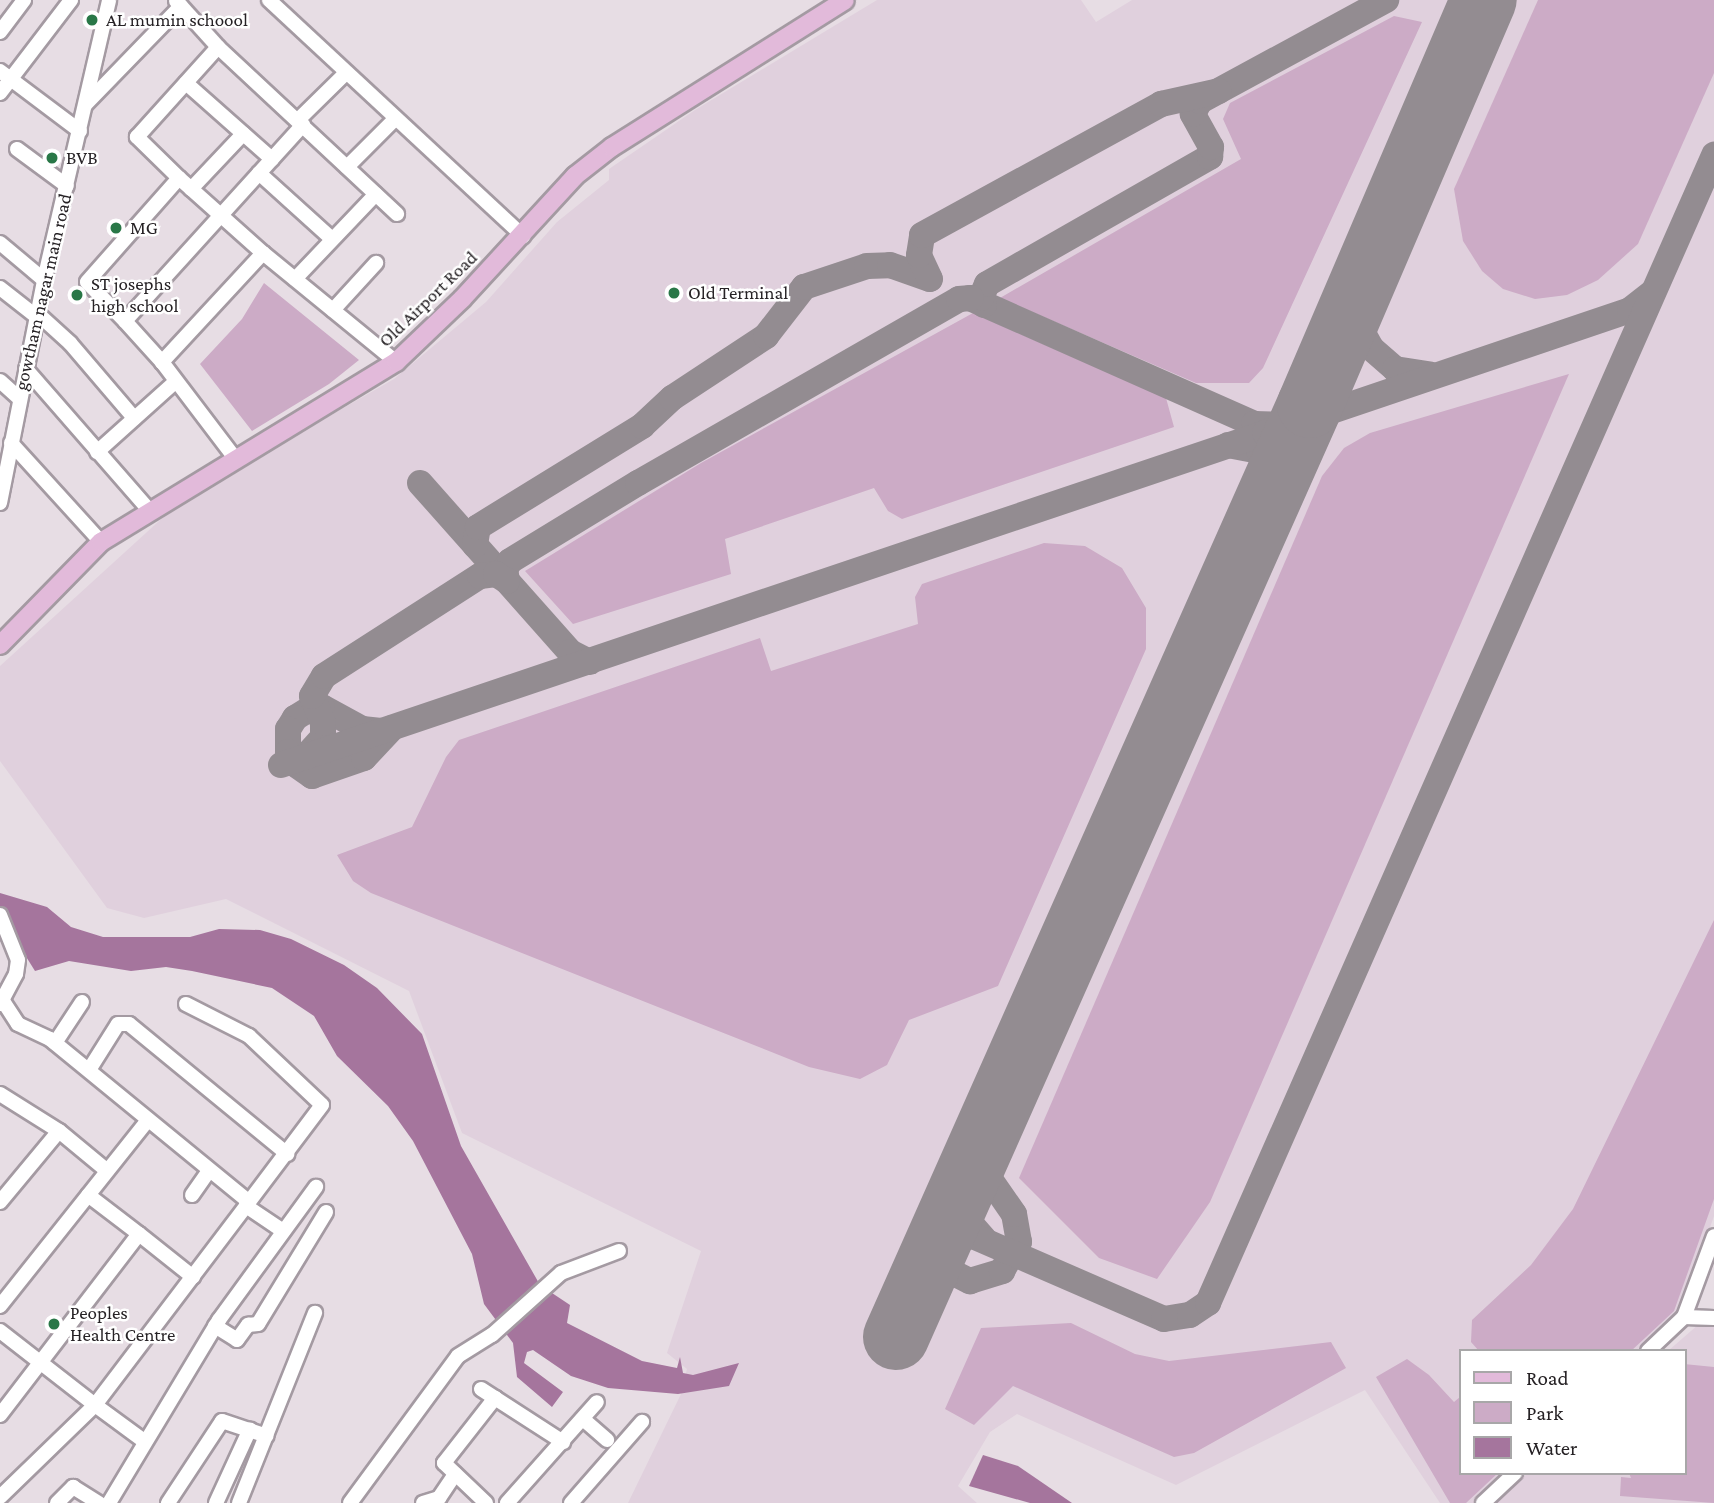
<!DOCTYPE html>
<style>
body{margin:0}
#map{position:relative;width:1714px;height:1503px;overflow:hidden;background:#e7dde4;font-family:"Crimson Pro",serif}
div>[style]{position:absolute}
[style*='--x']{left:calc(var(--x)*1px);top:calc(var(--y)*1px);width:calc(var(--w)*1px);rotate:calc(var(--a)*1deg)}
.built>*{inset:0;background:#e0d0dd}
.green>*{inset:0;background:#ccabc6}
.water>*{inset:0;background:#a5759d}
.taxiway>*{height:26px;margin:-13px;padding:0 13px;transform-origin:13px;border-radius:13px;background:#938c91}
.runway>*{height:66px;margin:-33px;padding:0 33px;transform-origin:33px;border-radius:33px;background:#938c91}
.roads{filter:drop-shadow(2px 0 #a49aa2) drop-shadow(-2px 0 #a49aa2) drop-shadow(0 2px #a49aa2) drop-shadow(0 -2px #a49aa2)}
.minor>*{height:14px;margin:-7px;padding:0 7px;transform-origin:7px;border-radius:7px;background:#fff}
.major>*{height:18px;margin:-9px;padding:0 9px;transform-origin:9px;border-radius:9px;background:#e2bada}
.dots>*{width:19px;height:19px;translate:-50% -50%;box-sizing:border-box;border:4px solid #fff;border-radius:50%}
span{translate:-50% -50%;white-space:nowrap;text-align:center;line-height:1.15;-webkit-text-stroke:5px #fff;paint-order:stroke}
.poi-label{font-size:19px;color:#262225}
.left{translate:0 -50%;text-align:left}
.street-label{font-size:19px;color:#262225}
.legend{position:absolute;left:1459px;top:1349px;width:228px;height:126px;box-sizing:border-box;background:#fff;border:2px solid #a8a7a8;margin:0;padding:9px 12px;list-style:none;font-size:21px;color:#262225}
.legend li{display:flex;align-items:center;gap:14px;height:35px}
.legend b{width:35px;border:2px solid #a8a7a8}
</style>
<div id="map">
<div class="built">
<i style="clip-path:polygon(877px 0,1081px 0,1096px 22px,1132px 0,1714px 0,1714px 1216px,1679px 1316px,1640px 1351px,1460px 1351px,1460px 1473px,1507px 1473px,1474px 1503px,1440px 1503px,1365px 1390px,1176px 1485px,1017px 1414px,990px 1432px,958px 1486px,977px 1503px,628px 1503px,681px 1394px,687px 1369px,667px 1353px,701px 1251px,462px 1133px,409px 991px,226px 899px,144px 918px,107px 908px,0 761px,0 666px,181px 501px,394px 379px,486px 302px,557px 222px,609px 180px,609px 169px,695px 110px)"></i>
<i style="clip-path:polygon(1714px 1323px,1714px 1503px,1494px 1503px,1528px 1473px,1684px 1473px,1684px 1351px,1668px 1351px,1699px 1324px)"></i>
</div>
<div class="green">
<i style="clip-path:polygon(1538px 0,1714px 0,1714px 73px,1638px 244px,1598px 280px,1567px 295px,1535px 299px,1503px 289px,1482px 271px,1463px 241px,1454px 189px)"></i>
<i style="clip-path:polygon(1394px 16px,1422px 22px,1263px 368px,1249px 383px,1196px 383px,1000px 298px,1241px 159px,1223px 119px,1230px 103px)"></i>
<i style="clip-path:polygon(264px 283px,359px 360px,329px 384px,252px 431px,200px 364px,242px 319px)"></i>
<i style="clip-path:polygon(973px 313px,1166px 398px,1174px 427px,902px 519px,888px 511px,874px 488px,725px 539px,731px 574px,573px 624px,525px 571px,701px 463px)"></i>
<i style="clip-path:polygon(1569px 374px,1210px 1202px,1157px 1279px,1099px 1258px,1019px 1178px,1322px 476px,1344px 448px,1370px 433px)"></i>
<i style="clip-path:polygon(1044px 543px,1085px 546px,1122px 568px,1146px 608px,1146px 649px,998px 986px,909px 1020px,887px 1065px,860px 1079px,809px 1067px,371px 893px,353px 881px,337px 855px,412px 827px,446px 757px,459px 740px,760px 638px,771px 671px,918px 624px,915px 597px,922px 584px)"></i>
<i style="clip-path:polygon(1714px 920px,1714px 1199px,1674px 1311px,1631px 1351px,1479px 1351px,1471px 1342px,1472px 1320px,1531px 1265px,1573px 1209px)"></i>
<i style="clip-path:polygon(1071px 1323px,1135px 1354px,1169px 1361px,1331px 1342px,1346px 1368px,1194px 1453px,1174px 1457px,1013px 1386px,974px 1425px,945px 1409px,981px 1328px)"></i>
<i style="clip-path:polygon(1407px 1359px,1429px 1375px,1454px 1402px,1460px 1397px,1460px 1473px,1498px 1473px,1466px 1503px,1450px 1503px,1376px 1377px)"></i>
<i style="clip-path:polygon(1684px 1364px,1714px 1367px,1714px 1503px,1620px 1496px,1621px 1477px,1631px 1478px,1629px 1473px,1684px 1473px)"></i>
</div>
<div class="water">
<i style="clip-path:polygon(0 893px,47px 907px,71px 927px,103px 937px,190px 937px,219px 929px,260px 930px,291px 939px,344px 965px,377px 988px,422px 1034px,461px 1146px,540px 1285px,570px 1305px,567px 1323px,642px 1361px,677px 1368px,680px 1357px,683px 1373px,693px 1375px,739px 1363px,729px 1386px,678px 1394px,608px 1388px,571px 1376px,533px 1350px,527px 1352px,524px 1363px,563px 1392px,552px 1407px,517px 1377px,513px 1343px,484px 1304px,472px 1254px,413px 1141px,388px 1106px,337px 1056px,314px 1016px,272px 988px,192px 971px,166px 967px,131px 971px,69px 961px,35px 971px,25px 955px,0 941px)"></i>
<i style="clip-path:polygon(983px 1455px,1018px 1466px,1072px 1503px,1030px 1503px,969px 1486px)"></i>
</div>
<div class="taxiway">
<i style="--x:1357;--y:297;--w:20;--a:99"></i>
<i style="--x:1354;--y:317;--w:35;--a:61"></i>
<i style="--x:1371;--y:348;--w:32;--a:41"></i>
<i style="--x:1395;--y:369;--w:36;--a:9"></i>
<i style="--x:970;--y:298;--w:311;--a:23.9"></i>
<i style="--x:1254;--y:424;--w:25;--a:2"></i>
<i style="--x:984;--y:305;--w:8;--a:-113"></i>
<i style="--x:981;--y:298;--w:15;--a:-67"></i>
<i style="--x:987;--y:284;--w:257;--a:-29.7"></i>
<i style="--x:1210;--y:157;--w:10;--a:-84"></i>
<i style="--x:1211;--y:147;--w:38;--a:-119"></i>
<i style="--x:1193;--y:114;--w:15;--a:-62"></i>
<i style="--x:1200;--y:101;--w:212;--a:-28.5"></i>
<i style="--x:1297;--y:432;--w:26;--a:-39"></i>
<i style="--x:1317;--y:416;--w:330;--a:-18.7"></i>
<i style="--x:1630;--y:310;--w:28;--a:-38"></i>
<i style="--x:1228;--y:445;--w:32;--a:11"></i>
<i style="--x:1259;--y:451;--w:25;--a:63"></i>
<i style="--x:1270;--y:473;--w:19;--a:87"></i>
<i style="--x:420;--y:483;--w:226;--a:48.4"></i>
<i style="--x:570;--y:652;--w:22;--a:27"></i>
<i style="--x:475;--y:545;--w:18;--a:-81"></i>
<i style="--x:478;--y:527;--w:193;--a:-31.6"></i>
<i style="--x:642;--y:426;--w:41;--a:-43"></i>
<i style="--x:672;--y:398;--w:113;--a:-33.4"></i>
<i style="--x:766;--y:336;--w:62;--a:-52.2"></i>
<i style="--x:804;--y:287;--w:66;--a:-18.4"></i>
<i style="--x:867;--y:266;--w:23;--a:-2"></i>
<i style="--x:890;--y:265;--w:42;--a:19.3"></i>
<i style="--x:930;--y:279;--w:26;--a:-115"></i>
<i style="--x:919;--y:255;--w:20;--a:-81"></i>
<i style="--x:922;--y:235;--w:273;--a:-28.7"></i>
<i style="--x:1161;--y:104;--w:59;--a:-12.6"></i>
<i style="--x:507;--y:581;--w:12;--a:-99"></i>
<i style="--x:505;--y:569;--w:9;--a:-58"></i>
<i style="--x:510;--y:561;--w:150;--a:-31.4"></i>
<i style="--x:638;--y:483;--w:370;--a:-29.8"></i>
<i style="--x:959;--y:299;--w:12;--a:-5"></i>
<i style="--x:381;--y:731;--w:19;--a:-174"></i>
<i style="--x:362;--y:729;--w:46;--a:-151.2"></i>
<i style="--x:322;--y:707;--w:11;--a:175"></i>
<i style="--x:311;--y:708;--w:19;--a:148"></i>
<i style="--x:295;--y:718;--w:13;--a:122"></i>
<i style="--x:288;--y:729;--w:23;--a:90"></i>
<i style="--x:288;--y:752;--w:14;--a:60"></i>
<i style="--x:295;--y:764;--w:21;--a:35"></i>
<i style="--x:312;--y:776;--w:55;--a:-19.1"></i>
<i style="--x:364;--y:758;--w:41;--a:-47"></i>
<i style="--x:307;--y:755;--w:24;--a:-48"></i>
<i style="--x:323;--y:737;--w:14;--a:-90"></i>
<i style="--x:323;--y:723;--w:29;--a:-112"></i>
<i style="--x:312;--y:696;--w:23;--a:-59"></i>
<i style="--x:324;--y:676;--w:185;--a:-32.7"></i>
<i style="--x:480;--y:576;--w:16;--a:-7"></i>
<i style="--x:496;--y:574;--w:13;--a:32"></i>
<i style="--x:281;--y:765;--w:1038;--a:-18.64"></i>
<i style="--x:1265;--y:433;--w:30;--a:-24"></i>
<i style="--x:1292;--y:421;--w:24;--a:-42"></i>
<i style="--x:984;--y:1139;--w:85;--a:125"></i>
<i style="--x:935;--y:1209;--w:23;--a:110"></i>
<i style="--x:927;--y:1231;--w:22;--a:80"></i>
<i style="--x:931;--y:1253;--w:14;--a:60"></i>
<i style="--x:938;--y:1265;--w:36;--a:27"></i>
<i style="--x:970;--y:1281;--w:34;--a:-17"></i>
<i style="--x:1002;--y:1271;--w:34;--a:-60"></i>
<i style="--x:1019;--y:1242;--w:28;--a:-100"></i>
<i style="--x:1014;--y:1214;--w:47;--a:-124.7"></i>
<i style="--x:987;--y:1175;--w:42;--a:-91.4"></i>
<i style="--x:962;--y:1189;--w:27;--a:86"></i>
<i style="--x:964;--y:1216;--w:30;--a:49"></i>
<i style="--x:932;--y:1256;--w:24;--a:-42"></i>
<i style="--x:950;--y:1240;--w:23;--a:-10"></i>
<i style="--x:973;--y:1236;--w:208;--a:23.5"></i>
<i style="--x:1164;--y:1319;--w:26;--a:-9"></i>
<i style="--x:1190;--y:1315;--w:22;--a:-34"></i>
<i style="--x:1208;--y:1303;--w:1255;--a:-66.21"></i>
</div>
<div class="runway">
<i style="--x:896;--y:1337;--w:1020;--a:-66.05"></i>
<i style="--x:1310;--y:405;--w:441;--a:-66.8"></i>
</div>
<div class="roads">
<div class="minor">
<i style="--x:269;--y:0;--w:347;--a:42.9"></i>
<i style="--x:181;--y:6;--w:55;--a:47.9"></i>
<i style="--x:218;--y:47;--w:245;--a:43"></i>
<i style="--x:0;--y:32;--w:40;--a:-53"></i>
<i style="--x:0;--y:71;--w:100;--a:36.9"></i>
<i style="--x:186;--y:83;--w:115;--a:41.5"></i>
<i style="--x:0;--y:93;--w:117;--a:-52.6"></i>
<i style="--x:86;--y:104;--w:136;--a:-45.9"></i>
<i style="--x:181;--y:6;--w:7;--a:-135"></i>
<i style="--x:298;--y:120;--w:67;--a:-44.4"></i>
<i style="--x:17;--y:149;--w:62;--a:36.5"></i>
<i style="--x:347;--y:167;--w:68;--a:-45"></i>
<i style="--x:259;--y:173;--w:98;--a:42.1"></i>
<i style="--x:179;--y:178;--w:113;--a:41.8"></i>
<i style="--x:263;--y:253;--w:149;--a:132.8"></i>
<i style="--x:162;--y:362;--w:119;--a:52.8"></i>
<i style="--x:191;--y:189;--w:76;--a:-46.6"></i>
<i style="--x:0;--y:243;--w:57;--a:40.1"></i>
<i style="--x:263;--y:253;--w:172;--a:39.3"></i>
<i style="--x:295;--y:279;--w:117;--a:-46.4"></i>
<i style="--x:0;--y:288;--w:47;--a:38.1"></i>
<i style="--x:333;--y:310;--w:64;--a:-47.5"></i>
<i style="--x:37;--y:313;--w:45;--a:42.3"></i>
<i style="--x:70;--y:343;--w:99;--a:49.5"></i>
<i style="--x:125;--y:321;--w:54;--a:-134.3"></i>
<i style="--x:87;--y:282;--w:139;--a:-48.5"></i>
<i style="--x:179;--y:178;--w:59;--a:-135.7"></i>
<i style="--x:137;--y:137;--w:121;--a:-48"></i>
<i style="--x:162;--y:362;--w:55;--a:-132.1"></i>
<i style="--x:125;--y:321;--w:265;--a:-47.8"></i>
<i style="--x:26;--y:369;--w:186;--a:48.9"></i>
<i style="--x:0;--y:381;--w:25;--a:42"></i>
<i style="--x:11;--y:443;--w:134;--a:47.7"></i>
<i style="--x:97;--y:452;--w:105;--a:-41.9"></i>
<i style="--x:0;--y:503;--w:227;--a:-78.8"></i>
<i style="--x:44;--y:280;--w:287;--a:-76.9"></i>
<i style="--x:0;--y:915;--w:48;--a:68.2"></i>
<i style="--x:18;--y:960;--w:14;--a:98"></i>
<i style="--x:16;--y:974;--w:34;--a:118"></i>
<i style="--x:3;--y:1001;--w:27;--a:57"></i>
<i style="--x:18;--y:1024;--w:35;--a:25"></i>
<i style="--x:50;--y:1039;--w:257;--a:39.3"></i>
<i style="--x:186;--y:1004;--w:71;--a:26.9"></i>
<i style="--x:249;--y:1036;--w:100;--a:43.4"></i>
<i style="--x:322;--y:1105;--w:126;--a:127"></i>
<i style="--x:55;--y:1043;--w:49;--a:-56.6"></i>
<i style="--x:89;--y:1070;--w:54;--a:-57.8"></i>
<i style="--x:118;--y:1024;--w:11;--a:0"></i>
<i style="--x:129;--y:1024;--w:205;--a:39.4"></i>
<i style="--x:0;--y:1094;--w:70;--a:32.1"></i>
<i style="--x:59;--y:1131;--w:60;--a:39.6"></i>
<i style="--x:192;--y:1195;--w:29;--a:-55"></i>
<i style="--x:0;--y:1202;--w:92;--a:-50.3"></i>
<i style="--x:139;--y:1234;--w:69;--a:38.5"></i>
<i style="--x:0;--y:1306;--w:238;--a:-51.5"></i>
<i style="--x:1684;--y:1317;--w:30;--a:2"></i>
<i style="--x:215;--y:1326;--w:26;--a:32"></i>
<i style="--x:237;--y:1340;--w:19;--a:-54"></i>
<i style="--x:248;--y:1325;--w:10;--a:-6"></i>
<i style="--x:258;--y:1324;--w:131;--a:-58.7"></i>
<i style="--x:0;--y:1331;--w:120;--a:37.9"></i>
<i style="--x:95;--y:1405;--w:132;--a:135.9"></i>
<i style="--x:1648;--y:1351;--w:50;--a:-43.4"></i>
<i style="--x:1684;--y:1317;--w:86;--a:-69.7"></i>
<i style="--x:481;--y:1389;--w:98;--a:32.9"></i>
<i style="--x:0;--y:1415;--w:228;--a:-52.5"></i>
<i style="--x:139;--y:1234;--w:64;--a:-142.6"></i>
<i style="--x:583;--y:1419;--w:32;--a:41"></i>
<i style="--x:144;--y:1441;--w:61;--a:-143.7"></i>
<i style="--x:95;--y:1405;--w:250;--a:-52.8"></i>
<i style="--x:246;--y:1206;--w:45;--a:34"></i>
<i style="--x:57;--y:1503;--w:23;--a:-45"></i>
<i style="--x:73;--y:1487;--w:31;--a:32"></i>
<i style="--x:109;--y:1503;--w:214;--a:-59"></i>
<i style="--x:219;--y:1320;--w:165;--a:-53.9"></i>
<i style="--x:168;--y:1503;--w:98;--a:-56.6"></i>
<i style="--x:222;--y:1421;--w:47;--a:18.4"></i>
<i style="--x:216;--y:1503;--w:81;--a:-65.3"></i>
<i style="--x:239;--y:1503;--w:205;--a:-68.2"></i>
<i style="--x:350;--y:1503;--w:182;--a:-53.7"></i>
<i style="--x:458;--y:1356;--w:40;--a:-32"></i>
<i style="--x:492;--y:1335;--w:93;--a:-41.9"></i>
<i style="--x:561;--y:1273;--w:62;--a:-20.8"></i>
<i style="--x:423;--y:1503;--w:17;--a:-17"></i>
<i style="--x:439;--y:1498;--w:29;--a:-56"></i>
<i style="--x:486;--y:1503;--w:58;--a:-136.4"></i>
<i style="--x:444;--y:1463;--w:83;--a:-51.9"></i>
<i style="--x:507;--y:1503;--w:135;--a:-48.3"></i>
<i style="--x:571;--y:1503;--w:108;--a:-48.8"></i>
<i style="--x:1483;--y:1503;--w:44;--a:-43.2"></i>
</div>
<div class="major">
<i style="--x:0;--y:645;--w:144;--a:-45.6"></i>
<i style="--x:101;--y:542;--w:346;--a:-31.4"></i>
<i style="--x:396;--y:362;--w:91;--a:-43.7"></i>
<i style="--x:462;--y:299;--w:167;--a:-47.4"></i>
<i style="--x:575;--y:176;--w:47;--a:-38.1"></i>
<i style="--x:612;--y:147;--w:275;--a:-32.2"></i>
</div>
</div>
<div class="dots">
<i style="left:92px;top:20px;background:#297747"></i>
<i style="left:52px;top:158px;background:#297747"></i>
<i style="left:116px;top:228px;background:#297747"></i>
<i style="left:674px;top:293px;background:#297747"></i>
<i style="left:77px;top:295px;background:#297747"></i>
<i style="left:54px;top:1324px;background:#297747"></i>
</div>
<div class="poi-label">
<span class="left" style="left:106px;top:20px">AL mumin schoool</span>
<span class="left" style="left:66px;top:158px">BVB</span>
<span class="left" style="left:130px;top:228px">MG</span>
<span class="left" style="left:91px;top:295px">ST josephs<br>high school</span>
<span class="left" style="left:688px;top:293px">Old Terminal</span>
<span class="left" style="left:70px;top:1324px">Peoples<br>Health Centre</span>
</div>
<div class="street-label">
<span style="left:43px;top:292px;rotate:-77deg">gowtham nagar main road</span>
<span style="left:428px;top:299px;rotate:-44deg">Old Airport Road</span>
</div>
<ul class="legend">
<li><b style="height:9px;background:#e2bada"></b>Road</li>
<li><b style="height:19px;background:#ccabc6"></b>Park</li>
<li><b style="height:19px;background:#a5759d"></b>Water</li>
</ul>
</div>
